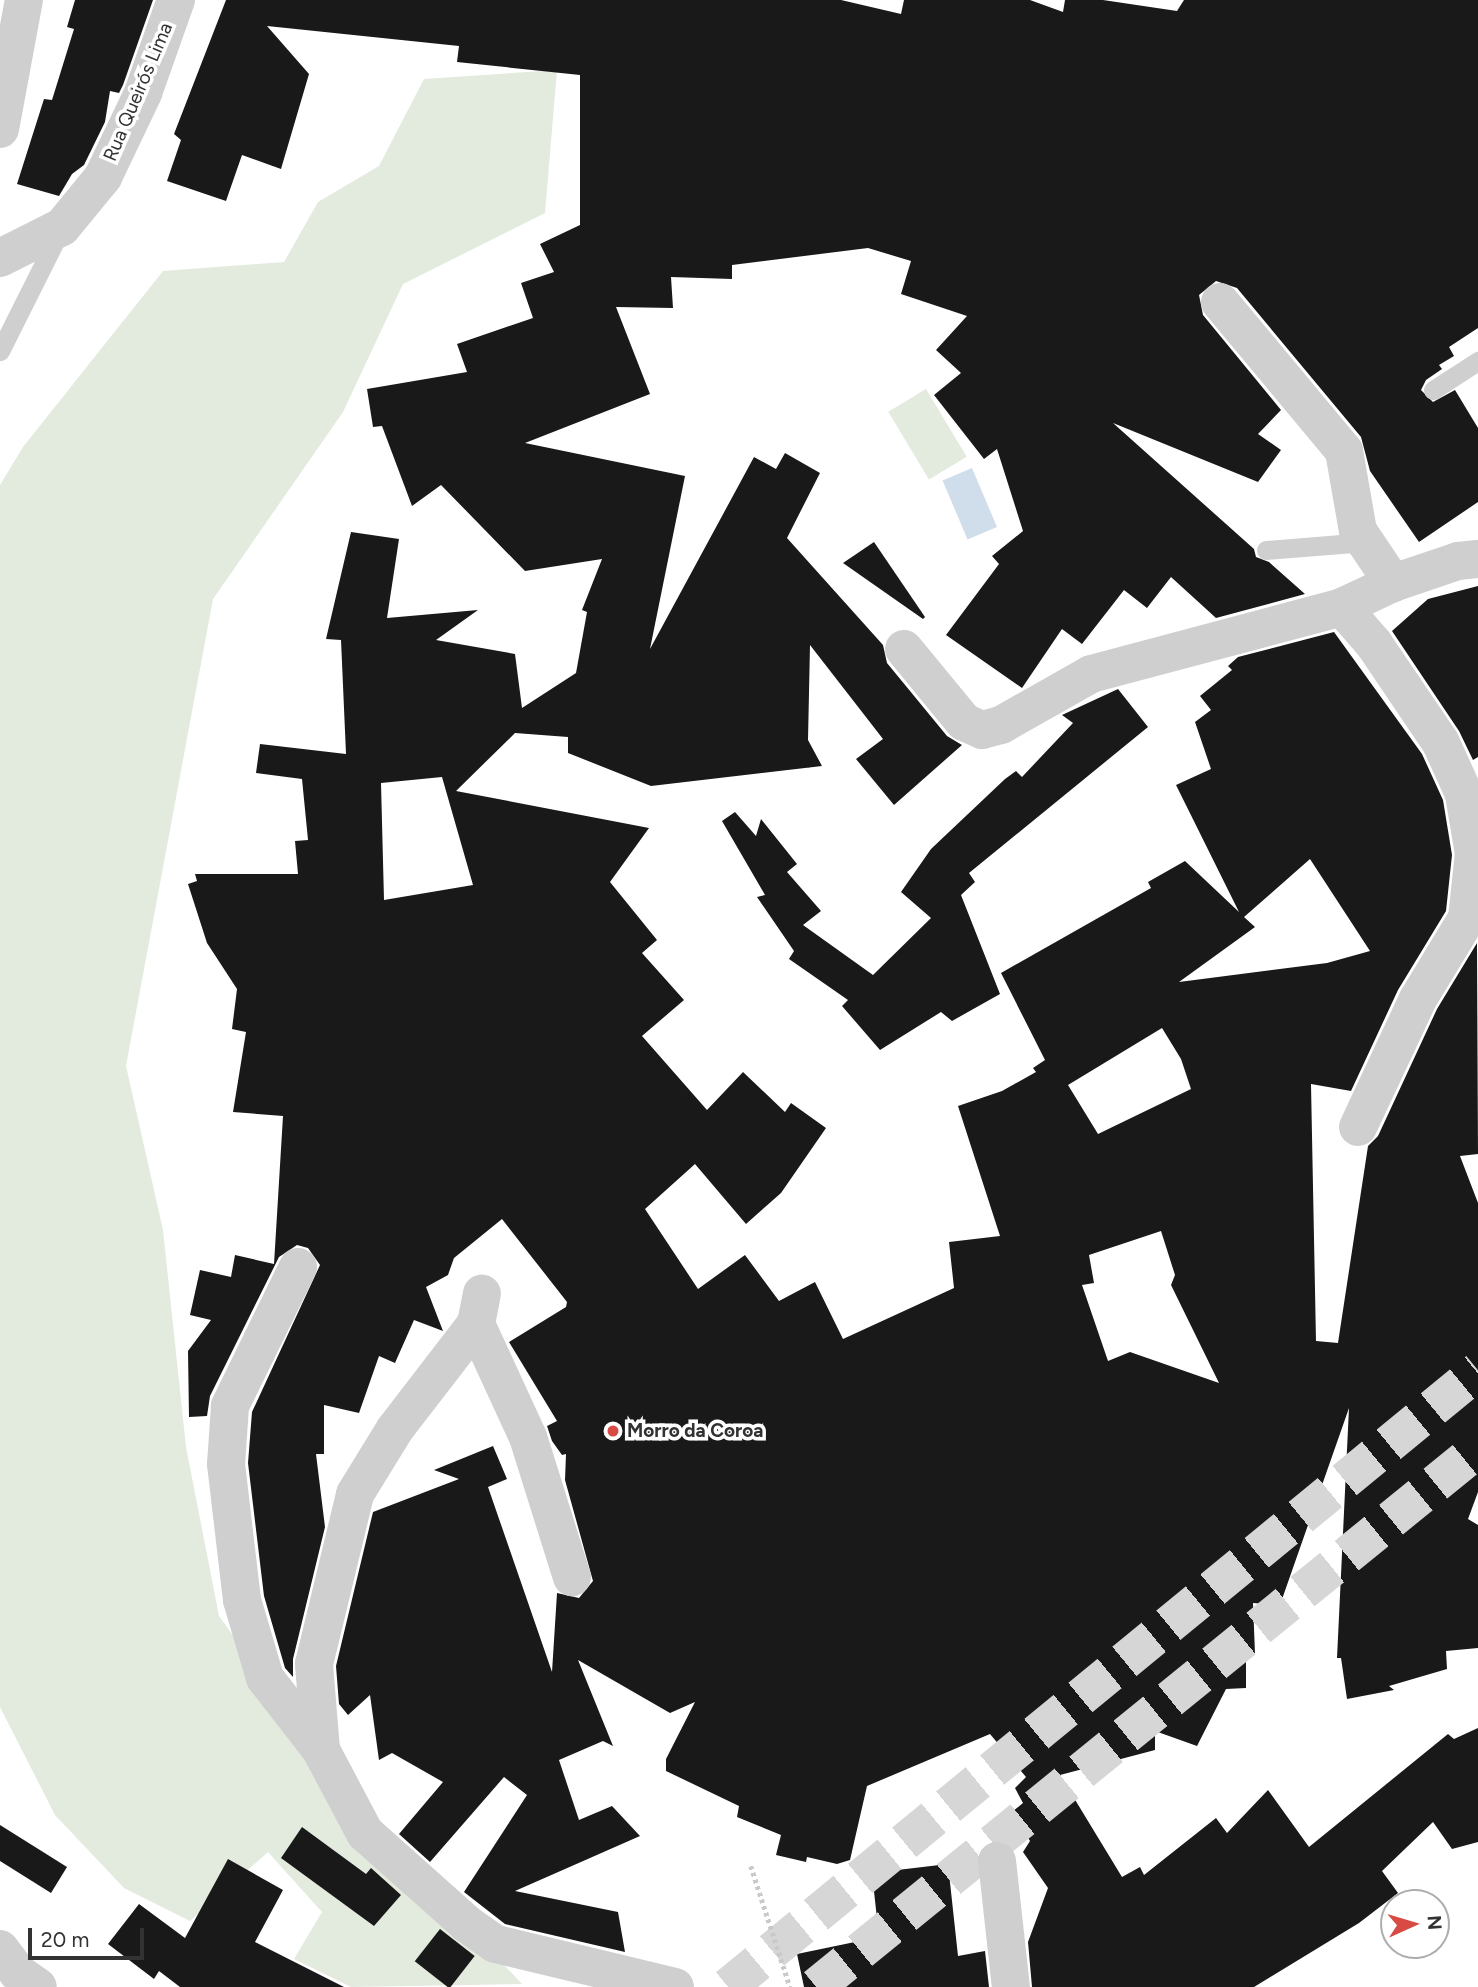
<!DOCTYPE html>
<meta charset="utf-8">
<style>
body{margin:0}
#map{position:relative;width:1478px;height:1987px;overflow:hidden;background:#fff;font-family:Figtree,sans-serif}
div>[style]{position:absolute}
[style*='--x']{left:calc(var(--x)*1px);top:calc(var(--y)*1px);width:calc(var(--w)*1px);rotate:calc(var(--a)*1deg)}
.green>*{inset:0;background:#e3eade;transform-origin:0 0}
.water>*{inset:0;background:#d0ddeb;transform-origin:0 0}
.building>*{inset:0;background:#191919;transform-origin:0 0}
.primary-tunnel>*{height:38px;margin-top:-19px;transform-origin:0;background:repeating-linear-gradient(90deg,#d6d6d6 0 38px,transparent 0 57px)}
.path>*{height:4.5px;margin-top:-2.25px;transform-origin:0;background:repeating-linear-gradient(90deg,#c9c9c9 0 3.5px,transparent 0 7px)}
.lane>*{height:19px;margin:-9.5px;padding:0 9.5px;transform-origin:9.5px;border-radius:9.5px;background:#cfcfcf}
.street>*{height:38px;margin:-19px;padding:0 19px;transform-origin:19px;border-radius:19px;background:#cfcfcf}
.dots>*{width:19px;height:19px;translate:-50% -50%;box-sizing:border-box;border:4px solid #fff;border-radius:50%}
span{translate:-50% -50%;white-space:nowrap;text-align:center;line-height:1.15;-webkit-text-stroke:7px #fff;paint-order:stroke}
.street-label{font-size:19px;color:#323232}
.poi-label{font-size:19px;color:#323232;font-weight:700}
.left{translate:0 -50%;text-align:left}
.north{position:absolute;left:1380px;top:1889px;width:70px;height:70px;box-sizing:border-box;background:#fff;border:2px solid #adadad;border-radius:50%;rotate:86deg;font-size:19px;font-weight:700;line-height:28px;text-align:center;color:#323232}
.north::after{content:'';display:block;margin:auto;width:24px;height:32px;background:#d84b45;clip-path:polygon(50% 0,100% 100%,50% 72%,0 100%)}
.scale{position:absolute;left:28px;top:1928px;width:116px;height:32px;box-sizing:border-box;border:4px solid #323232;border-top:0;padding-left:9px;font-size:21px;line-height:24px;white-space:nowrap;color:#323232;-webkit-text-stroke:5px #fff;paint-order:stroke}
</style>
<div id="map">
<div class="green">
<i style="clip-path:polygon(557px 70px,545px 213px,403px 284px,343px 412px,213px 599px,126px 1066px,163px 1230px,186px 1447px,219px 1616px,302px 1732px,412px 1866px,522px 1984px,351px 1987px,294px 1959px,322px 1912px,268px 1852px,190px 1921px,124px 1888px,55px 1815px,0 1707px,0 485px,23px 447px,163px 271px,284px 262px,318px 202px,379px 166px,424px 79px)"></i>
<i style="left:926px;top:389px;width:79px;height:44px;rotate:59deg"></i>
</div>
<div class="water">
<i style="left:972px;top:468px;width:64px;height:32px;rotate:67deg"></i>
</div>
<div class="building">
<i style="clip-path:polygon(75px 0,153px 0,123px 85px,119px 93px,110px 91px,105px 122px,84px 165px,72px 174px,59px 196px,17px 184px,44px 99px,52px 100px,74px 29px,67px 27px)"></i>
<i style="clip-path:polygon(evenodd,226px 0,841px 0,901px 14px,904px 0,1030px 0,1063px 12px,1065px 0,1103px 0,1177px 11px,1184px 0,1478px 0,1478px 328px,1449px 347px,1454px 356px,1439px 365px,1442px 369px,1426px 380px,1421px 390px,1433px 402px,1455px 390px,1478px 428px,1478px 502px,1419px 542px,1370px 471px,1361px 437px,1237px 288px,1216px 281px,1199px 295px,1203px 315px,1281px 410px,1258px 434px,1281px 450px,1258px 482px,1113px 423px,1254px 549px,1256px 557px,1269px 562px,1305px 594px,1216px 618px,1171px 577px,1147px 608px,1124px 590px,1082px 644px,1062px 629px,1022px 688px,946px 635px,999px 564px,992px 556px,1023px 531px,997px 449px,984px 459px,934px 395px,961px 373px,936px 350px,967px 316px,901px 294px,911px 261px,868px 248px,732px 265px,732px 279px,671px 277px,673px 308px,616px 307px,650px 394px,525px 443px,685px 476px,650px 649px,754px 457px,776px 469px,785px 453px,820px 473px,787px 538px,883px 645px,887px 663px,947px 736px,962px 745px,894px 805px,856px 759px,883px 739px,810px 645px,808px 740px,822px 766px,651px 786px,568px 753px,568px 737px,515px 733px,456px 791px,649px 828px,610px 882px,657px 940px,642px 953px,684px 1000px,642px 1036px,707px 1110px,743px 1072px,785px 1112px,791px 1103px,826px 1128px,781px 1193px,746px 1224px,695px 1164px,645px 1209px,698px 1289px,745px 1255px,779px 1301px,815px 1282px,843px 1339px,954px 1288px,949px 1242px,1000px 1236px,958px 1106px,1002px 1091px,1036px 1072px,1033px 1068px,1045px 1060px,1001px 973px,1151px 888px,1148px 882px,1185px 861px,1239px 912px,1176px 785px,1211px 769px,1195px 722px,1211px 710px,1200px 696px,1232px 670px,1228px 666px,1238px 657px,1334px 632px,1422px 754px,1443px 800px,1452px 855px,1446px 911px,1398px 990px,1351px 1091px,1311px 1084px,1316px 1341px,1338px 1343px,1368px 1146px,1378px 1136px,1437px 1009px,1477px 943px,1478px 1154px,1460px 1156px,1478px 1203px,1478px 1492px,1468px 1519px,1478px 1525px,1478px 1648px,1446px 1651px,1447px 1669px,1389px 1686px,1394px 1690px,1347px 1699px,1341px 1658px,1337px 1658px,1349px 1408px,1280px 1605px,1253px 1603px,1255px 1654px,1246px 1655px,1246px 1688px,1226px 1689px,1197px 1746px,1155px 1731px,1155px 1750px,1060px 1775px,1122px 1877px,1140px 1867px,1144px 1875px,1216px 1818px,1227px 1833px,1268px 1790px,1309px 1847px,1448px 1734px,1454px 1739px,1478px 1728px,1478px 1842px,1452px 1849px,1433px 1822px,1382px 1871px,1398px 1893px,1359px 1923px,1254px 1987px,1032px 1987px,1028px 1942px,1048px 1888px,1023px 1852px,1030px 1841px,1012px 1812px,1023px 1803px,1015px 1788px,1026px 1777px,990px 1734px,867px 1786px,850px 1860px,837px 1864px,807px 1857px,806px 1862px,776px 1855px,781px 1835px,737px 1817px,739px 1806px,666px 1771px,666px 1759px,695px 1702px,670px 1713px,578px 1660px,613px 1746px,603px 1741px,559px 1760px,579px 1820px,612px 1806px,640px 1836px,515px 1891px,618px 1912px,625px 1952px,505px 1924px,464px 1892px,527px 1795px,504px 1777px,430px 1862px,399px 1834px,443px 1782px,392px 1753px,379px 1760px,370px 1695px,348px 1715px,339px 1704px,336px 1666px,373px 1512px,459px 1479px,434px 1470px,493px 1446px,507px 1479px,488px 1487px,552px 1672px,557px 1593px,579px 1598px,593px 1581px,565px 1480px,566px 1454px,562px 1455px,552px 1441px,547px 1426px,557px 1421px,509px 1342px,566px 1307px,567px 1302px,502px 1219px,454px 1258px,448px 1275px,426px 1287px,443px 1331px,414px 1320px,395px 1363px,379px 1356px,359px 1413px,324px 1405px,324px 1454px,316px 1454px,325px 1527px,293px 1659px,293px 1677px,285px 1668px,264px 1596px,248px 1463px,252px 1412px,320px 1265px,308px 1248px,297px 1245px,279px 1257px,210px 1396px,207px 1416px,189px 1417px,188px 1351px,211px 1320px,190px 1315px,200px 1270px,231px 1277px,235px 1255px,274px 1264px,283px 1116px,233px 1112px,246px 1032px,232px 1029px,237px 989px,207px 943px,188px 884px,197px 881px,195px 874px,298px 874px,295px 841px,308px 840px,302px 779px,256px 773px,260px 744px,346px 754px,341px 640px,326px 639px,351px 532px,399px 539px,387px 618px,478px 610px,436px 640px,515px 654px,522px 708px,576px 673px,587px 612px,582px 610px,602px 559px,525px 571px,441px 485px,412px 506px,382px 426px,373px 427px,367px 389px,467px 372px,457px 344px,533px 318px,521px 283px,554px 272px,540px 244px,580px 225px,580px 75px,457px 62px,459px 46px,267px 26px,309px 74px,281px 169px,242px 155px,226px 201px,167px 181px,181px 140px,174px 134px,226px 0,442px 777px,473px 885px,384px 900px,381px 783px,442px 777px,226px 0,1310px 859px,1370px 951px,1327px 963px,1179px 982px,1255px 927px,1244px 917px,1310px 859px,226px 0,1162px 1028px,1181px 1059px,1191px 1089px,1098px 1134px,1068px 1085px,1162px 1028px,226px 0,1161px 1231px,1175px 1275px,1171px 1285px,1219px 1383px,1130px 1352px,1108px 1361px,1082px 1285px,1094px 1283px,1089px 1255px,1161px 1231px)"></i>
<i style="clip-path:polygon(874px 542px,925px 617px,923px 619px,843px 563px)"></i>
<i style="clip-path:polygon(1478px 586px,1478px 757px,1473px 760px,1459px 731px,1392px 631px,1428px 599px)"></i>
<i style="clip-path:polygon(1118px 689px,1148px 727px,969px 873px,975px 882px,961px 895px,1000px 994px,952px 1021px,941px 1012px,880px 1050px,842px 1006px,848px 1000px,789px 959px,794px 951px,757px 897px,765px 895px,722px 821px,735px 812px,756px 836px,761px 819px,797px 864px,787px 872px,821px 911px,803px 925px,873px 975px,931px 918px,901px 892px,931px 849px,1005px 779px,1016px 771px,1022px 777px,1073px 723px,1062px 715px)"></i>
<i style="clip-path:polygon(0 1825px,67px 1867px,51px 1893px,0 1861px)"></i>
<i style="clip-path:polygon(302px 1827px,366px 1874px,371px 1868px,401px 1895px,374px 1926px,281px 1858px)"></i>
<i style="clip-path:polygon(228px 1859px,283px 1890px,255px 1942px,344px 1987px,180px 1987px,159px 1971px,154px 1979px,108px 1944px,139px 1904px,185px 1938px)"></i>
<i style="clip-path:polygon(948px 1864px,958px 1956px,985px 1951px,989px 1987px,804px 1987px,797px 1954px,879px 1937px,872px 1873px)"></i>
<i style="left:440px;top:1929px;width:44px;height:41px;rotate:38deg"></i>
</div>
<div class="primary-tunnel">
<i style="--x:728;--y:1987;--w:971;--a:-39.4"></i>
<i style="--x:816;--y:1987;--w:853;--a:-39.1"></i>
</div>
<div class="path">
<i style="--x:751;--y:1866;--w:127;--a:72.1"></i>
</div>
<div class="lane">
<i style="--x:0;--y:351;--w:132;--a:-63.4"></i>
<i style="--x:1433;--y:390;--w:54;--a:-32.8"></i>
<i style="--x:1266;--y:550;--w:100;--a:-4.6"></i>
</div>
<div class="street">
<i style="--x:0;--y:129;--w:131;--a:-79.5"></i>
<i style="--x:0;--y:258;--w:69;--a:-26.6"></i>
<i style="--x:62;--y:227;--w:65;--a:-50.6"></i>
<i style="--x:103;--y:177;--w:93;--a:-64.5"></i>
<i style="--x:143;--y:93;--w:99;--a:-70.5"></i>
<i style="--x:1220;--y:302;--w:194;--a:50.2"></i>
<i style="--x:1344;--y:451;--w:81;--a:80.1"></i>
<i style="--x:1358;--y:531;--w:63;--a:56.1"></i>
<i style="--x:904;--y:649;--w:94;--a:50.6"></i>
<i style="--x:964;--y:722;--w:20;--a:24"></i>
<i style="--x:982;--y:730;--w:20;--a:-15"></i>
<i style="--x:1001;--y:725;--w:103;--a:-29.5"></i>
<i style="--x:1091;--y:674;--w:260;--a:-14.9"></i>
<i style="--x:1358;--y:1127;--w:141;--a:-64.9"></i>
<i style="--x:1418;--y:999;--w:95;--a:-58.8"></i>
<i style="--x:1467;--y:918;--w:64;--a:-83.8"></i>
<i style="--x:1474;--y:854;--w:61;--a:-99.5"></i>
<i style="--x:1464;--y:794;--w:56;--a:-114.3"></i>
<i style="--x:1441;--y:743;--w:120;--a:-124.1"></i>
<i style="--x:1374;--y:644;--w:49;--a:-130.9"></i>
<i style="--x:1342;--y:607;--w:56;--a:-25.2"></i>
<i style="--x:1393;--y:583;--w:69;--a:-18.7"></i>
<i style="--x:1458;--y:561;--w:20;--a:-6"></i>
<i style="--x:298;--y:1267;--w:155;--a:116.1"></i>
<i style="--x:230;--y:1406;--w:58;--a:93.9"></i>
<i style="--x:226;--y:1464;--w:137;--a:83.3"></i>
<i style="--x:242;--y:1600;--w:81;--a:73.6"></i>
<i style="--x:265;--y:1678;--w:91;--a:52.1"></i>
<i style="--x:321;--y:1750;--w:94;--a:62.1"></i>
<i style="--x:365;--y:1833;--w:137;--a:41.7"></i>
<i style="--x:467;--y:1924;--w:35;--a:35"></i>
<i style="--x:496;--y:1944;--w:184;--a:13.5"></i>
<i style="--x:476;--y:1324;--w:124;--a:65.3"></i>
<i style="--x:528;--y:1437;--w:147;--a:72.6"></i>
<i style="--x:321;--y:1750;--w:86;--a:-94.7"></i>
<i style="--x:314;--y:1664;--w:175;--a:-76.4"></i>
<i style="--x:355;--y:1494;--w:76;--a:-58.4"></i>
<i style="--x:395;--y:1429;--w:133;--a:-52.4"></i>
<i style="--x:476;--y:1324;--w:31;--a:-79"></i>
<i style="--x:997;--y:1861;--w:127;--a:83.7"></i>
<i style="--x:0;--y:1949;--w:30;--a:53"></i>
<i style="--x:18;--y:1973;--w:24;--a:35"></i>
</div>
<div class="dots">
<i style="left:613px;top:1431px;background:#d84b45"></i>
</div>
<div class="street-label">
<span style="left:138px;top:92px;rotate:-67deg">Rua Queirós Lima</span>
</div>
<div class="poi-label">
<span class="left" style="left:627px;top:1431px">Morro da Coroa</span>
</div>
<div class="north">N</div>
<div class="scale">20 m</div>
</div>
